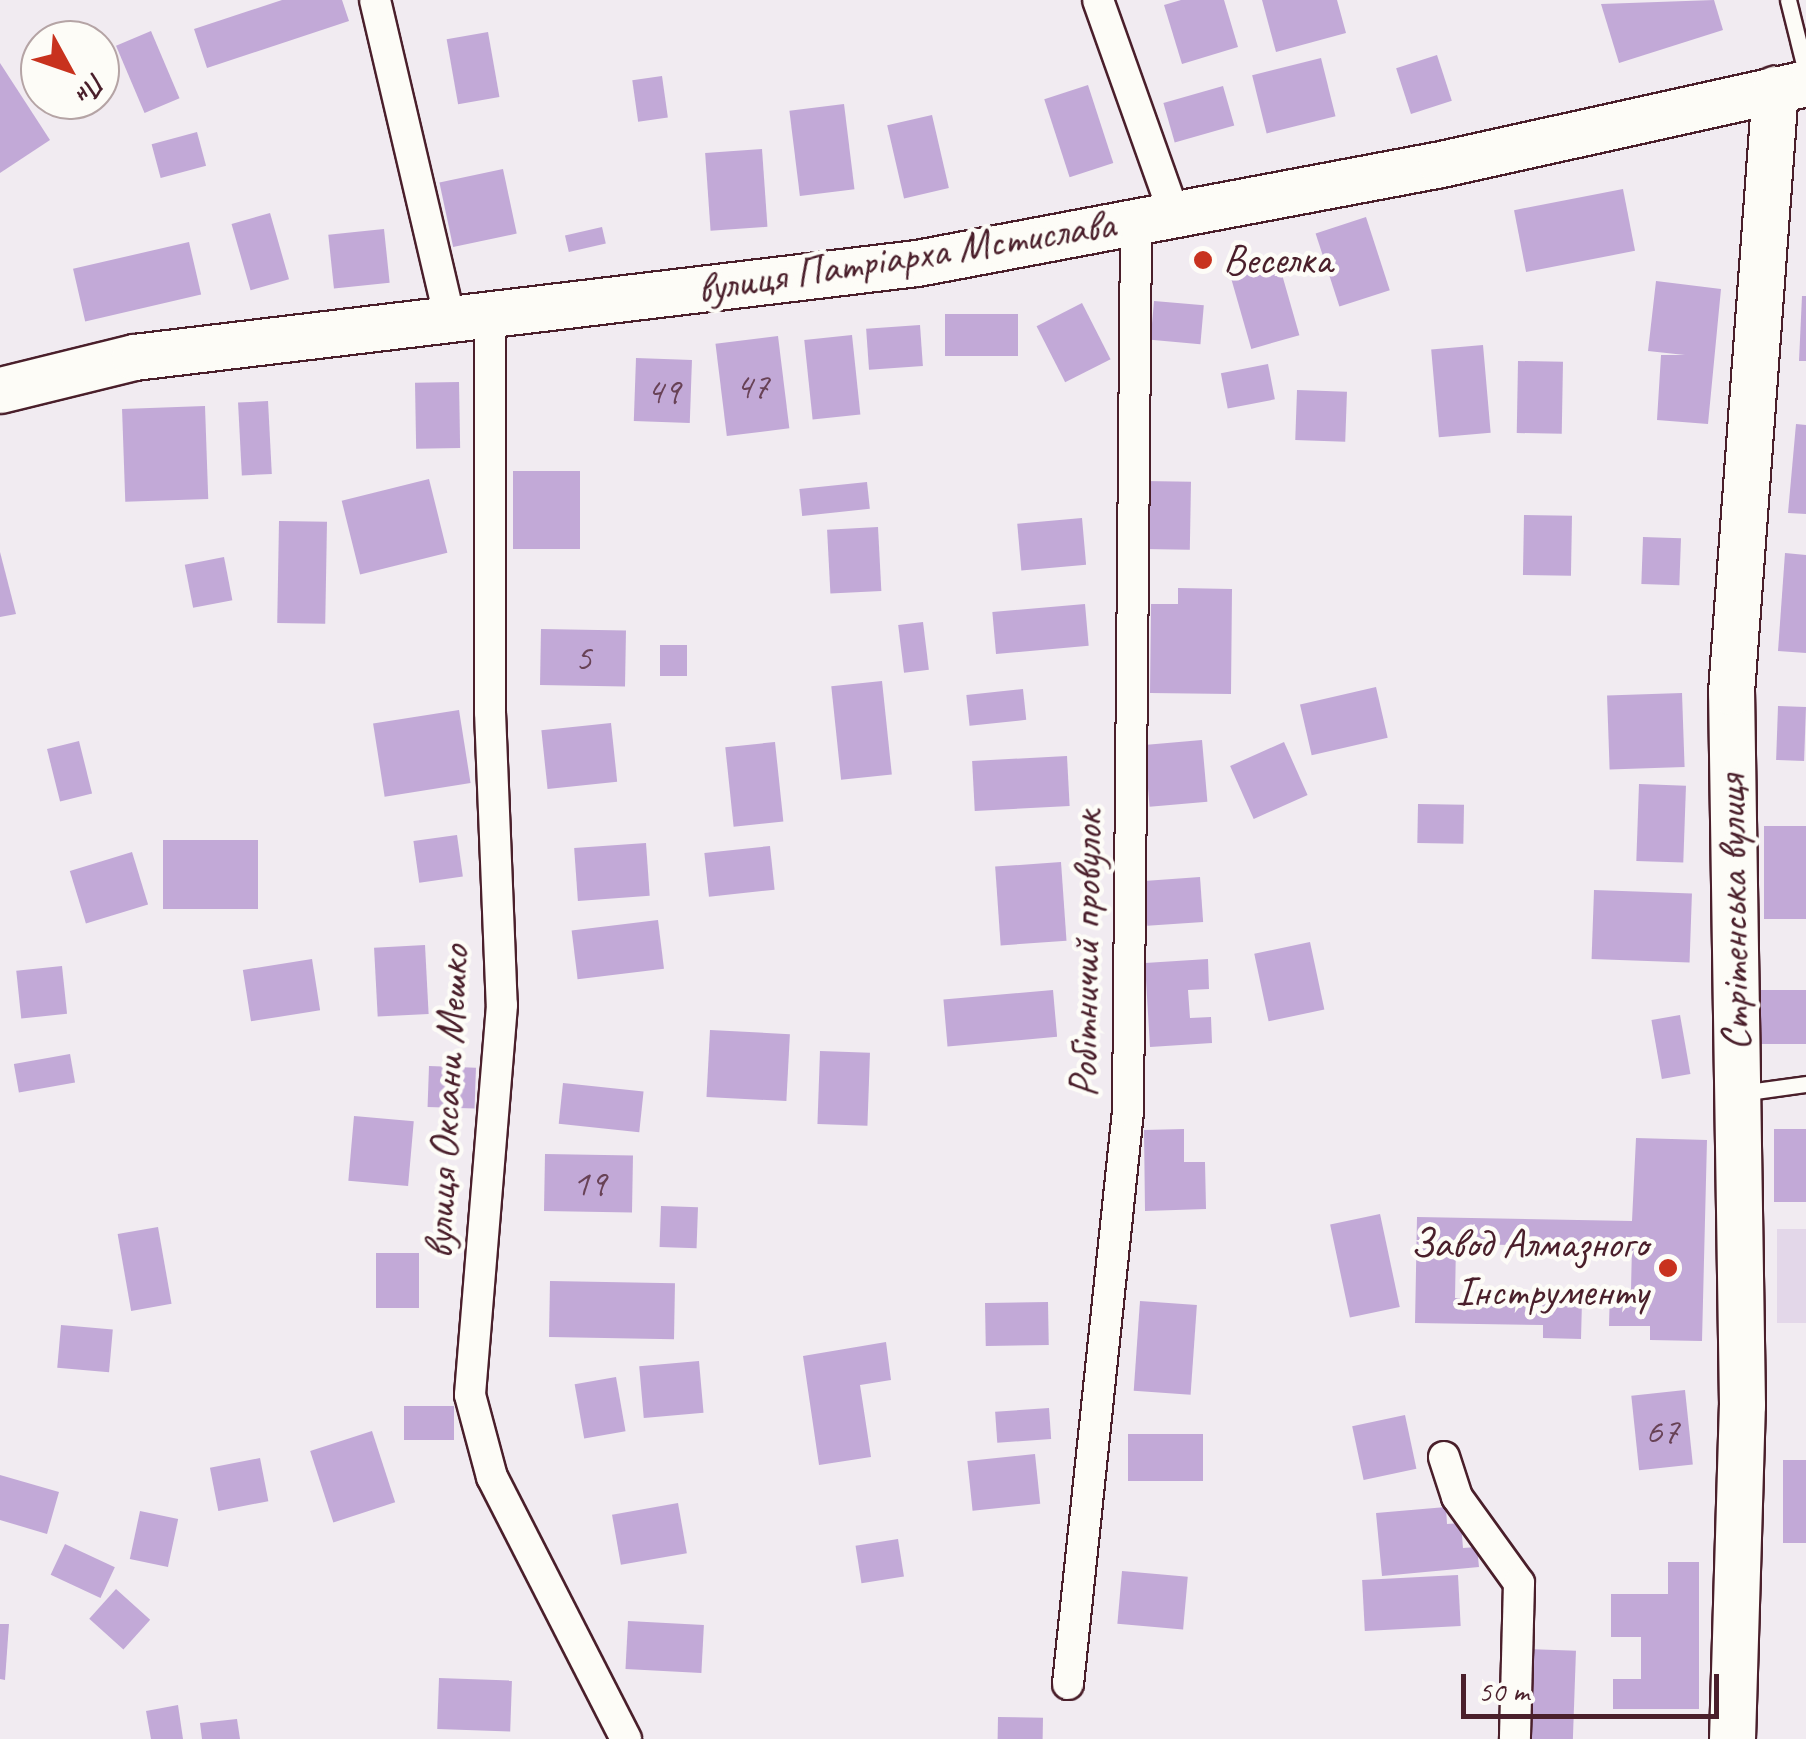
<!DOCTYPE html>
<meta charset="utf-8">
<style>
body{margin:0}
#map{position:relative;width:1806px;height:1739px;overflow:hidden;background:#f1ebf1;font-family:Caveat,sans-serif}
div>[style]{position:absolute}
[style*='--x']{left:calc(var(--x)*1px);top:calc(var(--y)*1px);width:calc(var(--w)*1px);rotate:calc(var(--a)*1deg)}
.built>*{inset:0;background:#e3d7e9;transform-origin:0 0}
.building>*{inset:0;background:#c2a9d7;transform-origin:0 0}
.roads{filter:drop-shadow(2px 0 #4a1f2b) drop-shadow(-2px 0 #4a1f2b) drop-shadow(0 2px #4a1f2b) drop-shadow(0 -2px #4a1f2b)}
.service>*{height:15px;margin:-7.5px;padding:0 7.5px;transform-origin:7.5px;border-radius:7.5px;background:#fdfcf7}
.minor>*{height:30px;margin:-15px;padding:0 15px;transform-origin:15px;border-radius:15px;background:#fdfcf7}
.secondary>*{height:45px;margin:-22.5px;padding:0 22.5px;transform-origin:22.5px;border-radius:22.5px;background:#fdfcf7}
.dots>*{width:28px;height:28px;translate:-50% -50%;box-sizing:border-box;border:5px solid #fdfcf7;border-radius:50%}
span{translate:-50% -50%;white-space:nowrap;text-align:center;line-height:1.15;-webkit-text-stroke:9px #fdfcf7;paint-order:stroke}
.number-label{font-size:38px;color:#684256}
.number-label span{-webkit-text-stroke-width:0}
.street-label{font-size:42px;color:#4a1f2b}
.poi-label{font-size:42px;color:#4a1f2b}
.left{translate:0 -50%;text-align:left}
.right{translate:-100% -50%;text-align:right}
.north{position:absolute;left:20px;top:20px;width:100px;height:100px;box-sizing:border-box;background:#fdfcf7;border:2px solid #b5a4a5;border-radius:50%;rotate:130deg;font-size:28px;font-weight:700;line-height:40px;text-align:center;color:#4a1f2b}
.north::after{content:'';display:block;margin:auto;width:35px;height:45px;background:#c8321e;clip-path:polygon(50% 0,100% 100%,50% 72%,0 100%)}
.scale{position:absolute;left:1461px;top:1674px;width:258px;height:45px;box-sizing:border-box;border:5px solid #4a1f2b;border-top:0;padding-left:12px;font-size:30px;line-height:35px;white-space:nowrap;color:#4a1f2b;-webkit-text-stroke:8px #fdfcf7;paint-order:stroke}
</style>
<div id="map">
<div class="built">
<i style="left:1806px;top:1229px;width:94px;height:29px;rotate:90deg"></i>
</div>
<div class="building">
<i style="clip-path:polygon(282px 0,342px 0,349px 21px,207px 68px,194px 29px)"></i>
<i style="clip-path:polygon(1181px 0,1224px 0,1238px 47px,1182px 64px,1164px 5px)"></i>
<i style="clip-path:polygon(1262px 0,1337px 0,1346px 33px,1276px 52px)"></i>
<i style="clip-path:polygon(1714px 0,1723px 30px,1619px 63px,1601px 4px)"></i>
<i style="left:151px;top:31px;width:73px;height:38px;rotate:67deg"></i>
<i style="left:488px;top:32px;width:66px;height:42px;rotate:80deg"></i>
<i style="left:1437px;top:55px;width:48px;height:43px;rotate:72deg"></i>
<i style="left:1321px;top:58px;width:60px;height:71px;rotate:76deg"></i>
<i style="clip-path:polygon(0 63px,50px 140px,0 173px)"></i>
<i style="left:662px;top:76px;width:42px;height:30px;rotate:82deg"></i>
<i style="left:1088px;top:85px;width:82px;height:46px;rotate:72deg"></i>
<i style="left:1223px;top:86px;width:41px;height:62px;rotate:74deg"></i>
<i style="left:844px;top:104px;width:86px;height:55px;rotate:83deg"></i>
<i style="left:932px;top:115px;width:75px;height:46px;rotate:77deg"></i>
<i style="left:197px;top:132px;width:35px;height:47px;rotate:75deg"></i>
<i style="left:762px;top:149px;width:78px;height:57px;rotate:86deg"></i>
<i style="left:503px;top:169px;width:66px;height:65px;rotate:78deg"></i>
<i style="left:1623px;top:189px;width:63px;height:111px;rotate:79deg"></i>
<i style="left:270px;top:213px;width:69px;height:40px;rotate:74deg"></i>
<i style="left:1366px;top:217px;width:77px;height:53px;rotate:72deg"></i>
<i style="left:602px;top:227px;width:17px;height:38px;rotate:77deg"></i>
<i style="left:384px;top:229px;width:54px;height:56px;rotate:84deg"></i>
<i style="left:189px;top:242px;width:54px;height:119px;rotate:77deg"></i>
<i style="left:1279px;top:264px;width:74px;height:50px;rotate:74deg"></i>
<i style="clip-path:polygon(1656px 281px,1721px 289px,1708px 424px,1657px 420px,1661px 355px,1685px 355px,1648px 351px)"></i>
<i style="clip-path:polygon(1802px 296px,1806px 296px,1806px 361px,1799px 361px)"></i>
<i style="left:1154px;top:301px;width:50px;height:39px;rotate:5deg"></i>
<i style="left:1082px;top:303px;width:63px;height:51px;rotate:63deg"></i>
<i style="left:1018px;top:314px;width:42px;height:73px;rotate:90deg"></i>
<i style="left:920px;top:325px;width:41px;height:54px;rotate:86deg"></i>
<i style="left:852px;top:335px;width:80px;height:48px;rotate:84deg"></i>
<i style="left:778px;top:336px;width:93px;height:63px;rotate:83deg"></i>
<i style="left:1483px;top:345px;width:88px;height:52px;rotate:85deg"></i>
<i style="left:636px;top:358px;width:56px;height:63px;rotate:2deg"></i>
<i style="left:1518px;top:361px;width:45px;height:72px;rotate:1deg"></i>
<i style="left:1268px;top:364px;width:36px;height:48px;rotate:79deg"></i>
<i style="left:459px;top:382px;width:66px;height:44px;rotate:89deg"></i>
<i style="left:1297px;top:390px;width:50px;height:50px;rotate:2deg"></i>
<i style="left:268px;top:401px;width:73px;height:30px;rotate:87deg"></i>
<i style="left:205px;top:406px;width:93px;height:83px;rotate:88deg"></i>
<i style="clip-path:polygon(1796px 424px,1806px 425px,1806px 514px,1788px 513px)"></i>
<i style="left:513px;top:471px;width:67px;height:78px"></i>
<i style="left:429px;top:479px;width:76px;height:90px;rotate:76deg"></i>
<i style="left:1144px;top:481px;width:47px;height:68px;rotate:1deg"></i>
<i style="left:867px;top:482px;width:27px;height:68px;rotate:84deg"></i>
<i style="left:1524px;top:515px;width:48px;height:60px;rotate:1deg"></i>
<i style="left:1082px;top:518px;width:47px;height:65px;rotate:85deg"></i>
<i style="left:279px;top:521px;width:48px;height:102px;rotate:1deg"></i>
<i style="left:878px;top:527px;width:64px;height:51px;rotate:87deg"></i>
<i style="left:1643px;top:537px;width:38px;height:47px;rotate:2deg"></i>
<i style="clip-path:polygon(0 552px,16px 614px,0 617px)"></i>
<i style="clip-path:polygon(1785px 553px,1806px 555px,1806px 653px,1778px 651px)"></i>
<i style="left:224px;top:557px;width:44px;height:40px;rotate:79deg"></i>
<i style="clip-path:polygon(1178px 588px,1232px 589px,1231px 694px,1150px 693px,1151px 604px,1178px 604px)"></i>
<i style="left:1085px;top:604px;width:42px;height:93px;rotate:85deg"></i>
<i style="left:923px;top:622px;width:48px;height:25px;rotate:83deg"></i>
<i style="left:541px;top:629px;width:85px;height:56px;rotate:1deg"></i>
<i style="left:660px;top:645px;width:27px;height:31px"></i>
<i style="left:882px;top:681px;width:94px;height:51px;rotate:84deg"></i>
<i style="left:1376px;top:687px;width:52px;height:78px;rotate:77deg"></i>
<i style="left:1023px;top:689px;width:31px;height:57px;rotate:84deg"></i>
<i style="left:1682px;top:693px;width:74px;height:75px;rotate:88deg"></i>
<i style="left:1778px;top:706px;width:28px;height:54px;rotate:2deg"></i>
<i style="left:459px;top:710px;width:74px;height:87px;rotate:81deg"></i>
<i style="left:611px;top:723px;width:59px;height:70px;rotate:84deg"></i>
<i style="left:1202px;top:740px;width:62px;height:58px;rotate:85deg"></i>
<i style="left:79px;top:741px;width:54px;height:33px;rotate:76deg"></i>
<i style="left:775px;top:742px;width:80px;height:50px;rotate:84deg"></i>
<i style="left:1284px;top:742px;width:58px;height:59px;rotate:66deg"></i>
<i style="left:1067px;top:756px;width:50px;height:95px;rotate:87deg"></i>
<i style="left:1639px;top:784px;width:47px;height:77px;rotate:2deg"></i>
<i style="left:1418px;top:804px;width:46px;height:39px;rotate:1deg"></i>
<i style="left:1806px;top:826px;width:93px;height:42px;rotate:90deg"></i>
<i style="left:457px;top:835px;width:42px;height:44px;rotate:82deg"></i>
<i style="left:163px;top:840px;width:95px;height:69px"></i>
<i style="left:646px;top:843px;width:53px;height:72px;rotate:86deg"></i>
<i style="left:770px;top:846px;width:44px;height:66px;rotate:84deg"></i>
<i style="left:132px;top:852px;width:55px;height:65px;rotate:73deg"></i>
<i style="left:1061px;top:862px;width:79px;height:66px;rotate:86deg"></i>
<i style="left:1200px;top:877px;width:45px;height:56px;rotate:86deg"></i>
<i style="left:1594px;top:890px;width:98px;height:69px;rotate:2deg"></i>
<i style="left:658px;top:920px;width:49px;height:87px;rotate:83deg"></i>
<i style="left:1310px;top:942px;width:69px;height:57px;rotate:78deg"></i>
<i style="left:425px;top:945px;width:69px;height:51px;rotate:87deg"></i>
<i style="left:312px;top:959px;width:52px;height:70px;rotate:81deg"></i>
<i style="clip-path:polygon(1208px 959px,1209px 989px,1188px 990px,1190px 1018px,1211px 1017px,1212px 1043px,1150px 1047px,1145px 963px)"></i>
<i style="left:62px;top:966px;width:48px;height:46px;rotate:84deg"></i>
<i style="left:1053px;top:990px;width:47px;height:110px;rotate:85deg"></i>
<i style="left:1806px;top:990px;width:54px;height:46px;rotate:90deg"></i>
<i style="left:1680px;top:1015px;width:60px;height:29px;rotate:80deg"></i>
<i style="left:710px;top:1030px;width:80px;height:67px;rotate:3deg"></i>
<i style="left:820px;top:1051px;width:50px;height:73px;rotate:2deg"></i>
<i style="left:70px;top:1054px;width:29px;height:57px;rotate:80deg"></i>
<i style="left:429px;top:1066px;width:47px;height:41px;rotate:2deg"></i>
<i style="left:563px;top:1083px;width:81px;height:41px;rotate:6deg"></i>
<i style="left:354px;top:1116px;width:60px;height:65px;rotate:5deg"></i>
<i style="clip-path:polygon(1184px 1129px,1184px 1162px,1205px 1162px,1206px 1209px,1145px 1211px,1144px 1130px)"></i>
<i style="left:1806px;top:1129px;width:73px;height:32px;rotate:90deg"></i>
<i style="clip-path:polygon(1636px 1138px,1707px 1140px,1702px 1341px,1650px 1340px,1650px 1326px,1609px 1326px,1610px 1289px,1631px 1289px,1632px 1247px,1456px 1244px,1455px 1298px,1582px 1301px,1581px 1339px,1543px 1338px,1543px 1325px,1415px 1323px,1417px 1217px,1632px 1221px)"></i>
<i style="left:545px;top:1154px;width:88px;height:57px;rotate:1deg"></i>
<i style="left:661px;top:1206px;width:37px;height:41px;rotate:2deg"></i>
<i style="left:1380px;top:1214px;width:95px;height:51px;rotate:78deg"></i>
<i style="left:158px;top:1227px;width:78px;height:41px;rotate:80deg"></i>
<i style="left:376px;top:1253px;width:43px;height:55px"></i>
<i style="left:550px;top:1281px;width:125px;height:56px;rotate:1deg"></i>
<i style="left:1140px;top:1301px;width:57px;height:90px;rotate:4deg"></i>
<i style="left:1048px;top:1302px;width:43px;height:63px;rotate:89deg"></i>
<i style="left:61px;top:1325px;width:52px;height:43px;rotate:5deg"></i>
<i style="clip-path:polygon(886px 1342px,891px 1380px,860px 1385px,871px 1457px,819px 1465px,803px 1356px)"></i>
<i style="left:699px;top:1361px;width:52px;height:60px;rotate:85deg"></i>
<i style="left:616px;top:1377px;width:55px;height:42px;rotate:80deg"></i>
<i style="left:1685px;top:1390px;width:75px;height:54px;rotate:84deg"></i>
<i style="left:454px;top:1406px;width:34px;height:50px;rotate:90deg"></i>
<i style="left:1049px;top:1408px;width:31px;height:54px;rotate:86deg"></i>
<i style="left:1405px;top:1415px;width:55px;height:54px;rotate:78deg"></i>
<i style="left:372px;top:1431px;width:75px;height:65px;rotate:72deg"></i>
<i style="left:1128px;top:1434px;width:75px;height:47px"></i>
<i style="left:1035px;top:1454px;width:50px;height:68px;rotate:84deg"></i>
<i style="left:260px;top:1458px;width:44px;height:51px;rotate:79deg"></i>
<i style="left:1783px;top:1460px;width:23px;height:83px"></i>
<i style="clip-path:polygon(0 1475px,59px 1492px,47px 1534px,0 1520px)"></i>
<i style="left:678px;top:1503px;width:51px;height:67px;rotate:80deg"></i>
<i style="clip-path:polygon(1446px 1507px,1447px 1524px,1461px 1523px,1463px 1548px,1477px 1547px,1479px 1567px,1382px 1576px,1376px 1513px)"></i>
<i style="left:140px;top:1511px;width:39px;height:49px;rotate:12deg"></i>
<i style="left:898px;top:1539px;width:38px;height:43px;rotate:81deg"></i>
<i style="left:65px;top:1544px;width:55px;height:34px;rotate:25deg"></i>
<i style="clip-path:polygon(1668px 1562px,1699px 1562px,1699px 1709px,1613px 1709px,1613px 1679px,1641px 1679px,1641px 1637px,1611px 1637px,1611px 1594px,1668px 1594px)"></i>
<i style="left:1122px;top:1571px;width:66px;height:53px;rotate:5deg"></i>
<i style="left:1458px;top:1575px;width:51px;height:96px;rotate:87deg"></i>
<i style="left:116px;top:1589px;width:46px;height:40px;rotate:42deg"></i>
<i style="left:628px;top:1621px;width:76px;height:48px;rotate:3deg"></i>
<i style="clip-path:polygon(0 1624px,9px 1624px,5px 1680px,0 1679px)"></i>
<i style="left:1527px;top:1649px;width:49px;height:90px;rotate:2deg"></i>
<i style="left:439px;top:1678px;width:73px;height:51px;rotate:2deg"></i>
<i style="clip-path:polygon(178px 1705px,183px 1739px,151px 1739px,146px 1711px)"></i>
<i style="left:998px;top:1717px;width:45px;height:22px;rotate:1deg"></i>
<i style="clip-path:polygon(237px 1719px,240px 1739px,202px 1739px,200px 1723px)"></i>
</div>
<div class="roads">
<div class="service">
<i style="--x:1788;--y:0;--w:74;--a:76"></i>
<i style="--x:1741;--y:1093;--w:66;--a:-7.9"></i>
</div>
<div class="minor">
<i style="--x:375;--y:0;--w:328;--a:76.8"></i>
<i style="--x:1098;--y:0;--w:227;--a:70.4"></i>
<i style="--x:490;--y:314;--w:398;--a:90"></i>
<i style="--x:490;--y:712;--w:293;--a:87.7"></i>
<i style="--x:502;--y:1005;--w:391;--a:94.7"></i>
<i style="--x:470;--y:1395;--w:85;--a:75"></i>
<i style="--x:492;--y:1477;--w:294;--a:62.9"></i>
<i style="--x:1444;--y:1457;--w:42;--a:72"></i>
<i style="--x:1457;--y:1497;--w:106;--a:54.2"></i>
<i style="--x:1519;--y:1583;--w:156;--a:91.5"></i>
<i style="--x:1068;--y:1684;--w:576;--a:-84.02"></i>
<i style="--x:1128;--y:1111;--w:889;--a:-89.48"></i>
</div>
<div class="secondary">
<i style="--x:0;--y:390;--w:138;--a:-13.8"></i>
<i style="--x:134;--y:357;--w:789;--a:-6.85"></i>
<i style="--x:917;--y:263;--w:533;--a:-10.7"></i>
<i style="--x:1441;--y:164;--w:374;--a:-12.5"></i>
<i style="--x:1732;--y:1739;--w:334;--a:-88.3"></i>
<i style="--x:1742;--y:1405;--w:713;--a:-90.88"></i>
<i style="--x:1731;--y:692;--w:605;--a:-85.83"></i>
</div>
</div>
<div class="dots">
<i style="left:1203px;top:260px;background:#c8321e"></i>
<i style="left:1668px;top:1268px;background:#c8321e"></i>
</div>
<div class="number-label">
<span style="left:752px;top:386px">47</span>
<span style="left:663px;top:391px">49</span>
<span style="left:583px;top:658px">5</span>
<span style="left:589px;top:1183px">19</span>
<span style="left:1662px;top:1431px">67</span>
</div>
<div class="street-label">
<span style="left:906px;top:257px;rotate:-9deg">вулиця Патріарха Мстислава</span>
<span style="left:1734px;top:913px;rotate:-91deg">Стрітенська вулиця</span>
<span style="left:1086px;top:954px;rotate:-89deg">Робітничий провулок</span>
<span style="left:447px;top:1102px;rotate:-87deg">вулиця Оксани Мешко</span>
</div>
<div class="poi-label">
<span class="left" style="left:1223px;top:260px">Веселка</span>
<span class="right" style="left:1648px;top:1268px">Завод Алмазного<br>Інструменту</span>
</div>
<div class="north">Пн</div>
<div class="scale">50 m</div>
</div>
